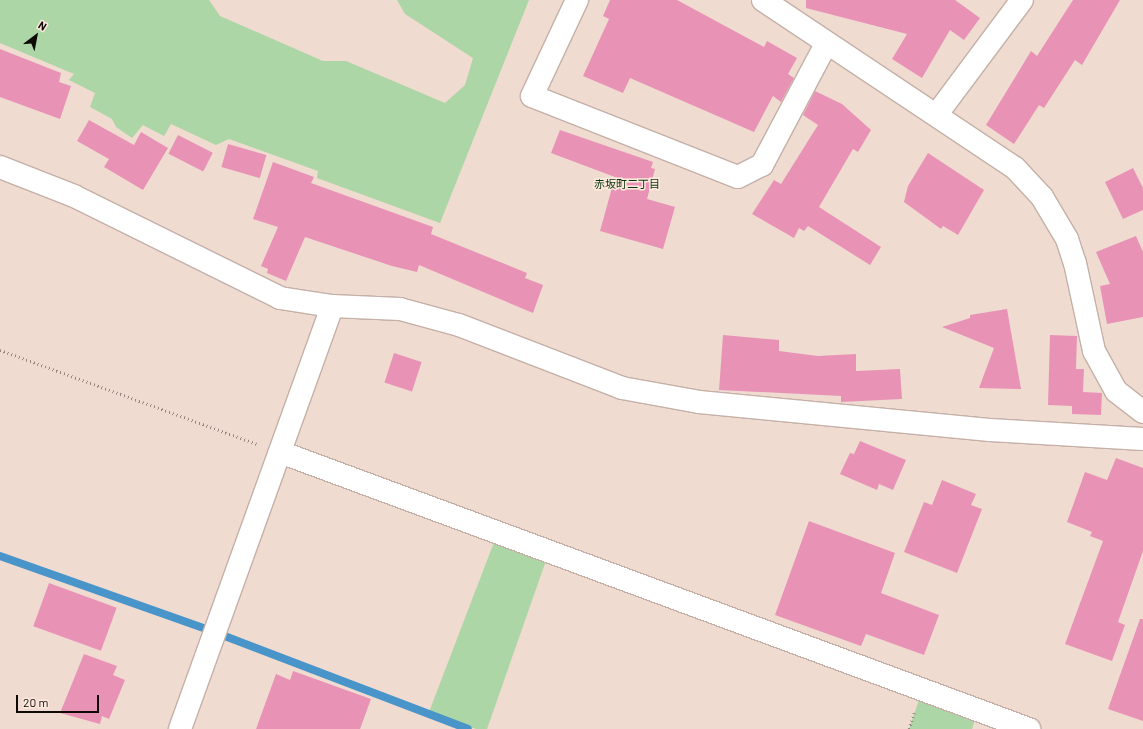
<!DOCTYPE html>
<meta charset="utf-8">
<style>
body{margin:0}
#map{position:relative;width:1143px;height:729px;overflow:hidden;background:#f0dbd1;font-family:Barlow,"Noto Sans JP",sans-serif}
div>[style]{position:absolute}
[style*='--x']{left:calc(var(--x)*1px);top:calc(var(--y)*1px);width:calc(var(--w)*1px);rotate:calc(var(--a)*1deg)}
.green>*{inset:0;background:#acd6a5}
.stream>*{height:8px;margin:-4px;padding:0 4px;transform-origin:4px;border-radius:4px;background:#4995ca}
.building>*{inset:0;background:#e893b6;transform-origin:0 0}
.path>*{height:2.5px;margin-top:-1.25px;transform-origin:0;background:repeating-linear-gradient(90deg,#95867f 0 1px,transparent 0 4px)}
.roads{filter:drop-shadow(1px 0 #c4b0a7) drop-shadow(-1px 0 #c4b0a7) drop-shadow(0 1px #c4b0a7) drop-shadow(0 -1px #c4b0a7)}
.street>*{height:22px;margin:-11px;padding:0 11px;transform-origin:11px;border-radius:11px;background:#fff}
span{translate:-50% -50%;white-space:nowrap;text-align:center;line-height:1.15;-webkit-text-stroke:3px #fee9de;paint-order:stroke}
.neighbourhood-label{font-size:11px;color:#0b350e}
.north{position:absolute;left:16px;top:16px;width:40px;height:40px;-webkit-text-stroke:3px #fee9de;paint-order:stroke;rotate:32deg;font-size:11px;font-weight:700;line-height:16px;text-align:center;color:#100a07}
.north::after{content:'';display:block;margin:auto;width:14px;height:18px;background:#100a07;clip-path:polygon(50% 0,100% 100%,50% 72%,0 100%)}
.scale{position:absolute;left:16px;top:695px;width:83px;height:18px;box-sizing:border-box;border:2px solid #100a07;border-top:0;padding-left:5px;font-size:12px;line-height:14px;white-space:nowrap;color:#100a07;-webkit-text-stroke:3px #fee9de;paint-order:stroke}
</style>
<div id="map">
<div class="green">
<i style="clip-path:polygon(0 0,209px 0,220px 16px,323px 61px,346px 61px,445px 103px,465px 85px,473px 58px,405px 14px,397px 0,529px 0,440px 223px,317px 178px,318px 171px,229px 139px,216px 145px,171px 124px,164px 136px,143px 125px,132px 138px,116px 127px,112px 119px,90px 107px,95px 93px,69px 80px,74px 74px,0 43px)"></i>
<i style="clip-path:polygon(496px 537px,548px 555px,487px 729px,476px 729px,429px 712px)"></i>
<i style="clip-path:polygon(920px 697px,976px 716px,972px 729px,909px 729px)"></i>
</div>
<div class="stream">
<i style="--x:0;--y:556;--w:215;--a:19.5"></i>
<i style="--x:222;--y:635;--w:263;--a:20.9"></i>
</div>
<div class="building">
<i style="clip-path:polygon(610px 0,677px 0,764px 47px,767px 41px,797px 58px,788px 74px,794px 78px,781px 102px,773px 96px,754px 132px,630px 78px,623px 93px,583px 76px,609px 19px,603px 16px)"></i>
<i style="clip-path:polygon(806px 0,955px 0,980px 18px,964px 40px,950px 30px,922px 78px,892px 59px,907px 34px,806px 8px)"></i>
<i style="clip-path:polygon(1073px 0,1120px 0,1082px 65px,1075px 60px,1044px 108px,1039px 105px,1014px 144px,986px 125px,1031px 51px,1037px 56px)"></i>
<i style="clip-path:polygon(0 49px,61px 73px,59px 82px,71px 86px,60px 119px,0 97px)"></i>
<i style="clip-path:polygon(815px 91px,842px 104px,871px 130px,858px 152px,853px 149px,819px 207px,881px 247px,870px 265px,808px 226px,804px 231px,799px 228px,794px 238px,752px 214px,774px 180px,781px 184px,818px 125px,803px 115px)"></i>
<i style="clip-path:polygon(89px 120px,134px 145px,141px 132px,168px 148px,143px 190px,104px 167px,109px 159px,77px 141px)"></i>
<i style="clip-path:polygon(560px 130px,653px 162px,651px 168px,655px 169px,647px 199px,675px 207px,663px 249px,600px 231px,615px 177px,551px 153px)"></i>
<i style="left:178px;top:135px;width:39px;height:21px;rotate:27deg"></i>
<i style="left:228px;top:144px;width:40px;height:24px;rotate:16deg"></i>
<i style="clip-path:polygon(928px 153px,984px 190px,958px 235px,943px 226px,941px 229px,904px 202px,908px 186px)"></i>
<i style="clip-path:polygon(273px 162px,314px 177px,311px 183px,433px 227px,431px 234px,527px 273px,525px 278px,543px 285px,533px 313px,419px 265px,417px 272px,392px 266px,305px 237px,286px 281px,267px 273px,268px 269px,261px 266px,278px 227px,253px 219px)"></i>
<i style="clip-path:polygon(1133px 168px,1143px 188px,1143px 210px,1123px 219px,1105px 182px)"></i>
<i style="clip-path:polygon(1136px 236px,1143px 252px,1143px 317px,1107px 324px,1100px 286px,1110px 284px,1096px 252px)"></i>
<i style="clip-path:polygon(1007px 309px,1021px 389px,979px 388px,994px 348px,942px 327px,970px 318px,970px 315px)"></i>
<i style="clip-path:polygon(723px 335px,779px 340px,779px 351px,818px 356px,856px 354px,856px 371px,900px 369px,902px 399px,841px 402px,841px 396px,719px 390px)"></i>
<i style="clip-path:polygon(1050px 335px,1077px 336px,1076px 369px,1084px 369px,1083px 392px,1102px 393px,1101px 415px,1072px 414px,1072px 406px,1048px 405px)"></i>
<i style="left:394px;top:353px;width:29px;height:31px;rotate:18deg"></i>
<i style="clip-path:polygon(860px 441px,906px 460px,893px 490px,879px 484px,877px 490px,840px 474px,850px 453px,854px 454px)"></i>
<i style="clip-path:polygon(1116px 458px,1143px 468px,1143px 551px,1118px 622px,1125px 625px,1112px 661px,1065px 644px,1103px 541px,1090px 536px,1092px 532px,1067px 522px,1085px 472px,1107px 480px)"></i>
<i style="clip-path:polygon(942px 480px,976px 494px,971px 505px,982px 509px,957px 573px,904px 552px,924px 502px,932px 505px)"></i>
<i style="clip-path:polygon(809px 521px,895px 553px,881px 593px,939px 615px,924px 655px,866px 634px,861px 646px,775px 615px)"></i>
<i style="left:49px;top:583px;width:72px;height:46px;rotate:20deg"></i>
<i style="clip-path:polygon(1140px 619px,1143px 619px,1143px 721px,1108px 709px)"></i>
<i style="clip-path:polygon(84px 654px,117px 666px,113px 675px,125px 680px,109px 719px,102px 716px,100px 724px,60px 713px)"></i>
<i style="clip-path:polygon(293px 671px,371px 699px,360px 729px,256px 729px,276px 674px,290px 680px)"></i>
</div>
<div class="path">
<i style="--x:0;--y:350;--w:274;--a:20.1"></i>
<i style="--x:909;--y:729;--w:17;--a:-73"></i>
</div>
<div class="roads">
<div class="street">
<i style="--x:577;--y:0;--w:106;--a:115.1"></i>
<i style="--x:532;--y:96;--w:221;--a:21.5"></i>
<i style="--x:738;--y:177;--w:27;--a:-27"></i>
<i style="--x:762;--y:165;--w:137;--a:-62.1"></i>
<i style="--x:763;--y:0;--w:303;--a:33.7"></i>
<i style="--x:1015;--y:168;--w:40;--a:47"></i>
<i style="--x:1042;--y:197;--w:49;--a:59.2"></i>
<i style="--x:1067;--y:239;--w:25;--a:72"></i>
<i style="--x:1075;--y:263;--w:90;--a:77.8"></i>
<i style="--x:1094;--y:351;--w:46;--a:61.2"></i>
<i style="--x:1116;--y:391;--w:34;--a:38"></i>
<i style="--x:937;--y:114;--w:142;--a:-53.3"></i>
<i style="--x:0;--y:167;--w:79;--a:21.4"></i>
<i style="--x:74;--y:196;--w:230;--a:26.3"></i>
<i style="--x:280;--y:298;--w:53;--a:8.7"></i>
<i style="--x:332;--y:306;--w:68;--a:2.5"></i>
<i style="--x:400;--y:309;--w:61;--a:15.2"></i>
<i style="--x:459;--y:325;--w:175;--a:21.1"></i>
<i style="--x:622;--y:388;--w:78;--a:10.3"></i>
<i style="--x:699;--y:402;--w:292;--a:5.5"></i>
<i style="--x:990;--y:430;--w:153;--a:3.4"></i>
<i style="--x:280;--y:452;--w:799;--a:20.3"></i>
<i style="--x:180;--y:729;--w:449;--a:-70.2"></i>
</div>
</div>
<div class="neighbourhood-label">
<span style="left:627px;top:184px">赤坂町二丁目</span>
</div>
<div class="north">N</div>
<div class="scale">20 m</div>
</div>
